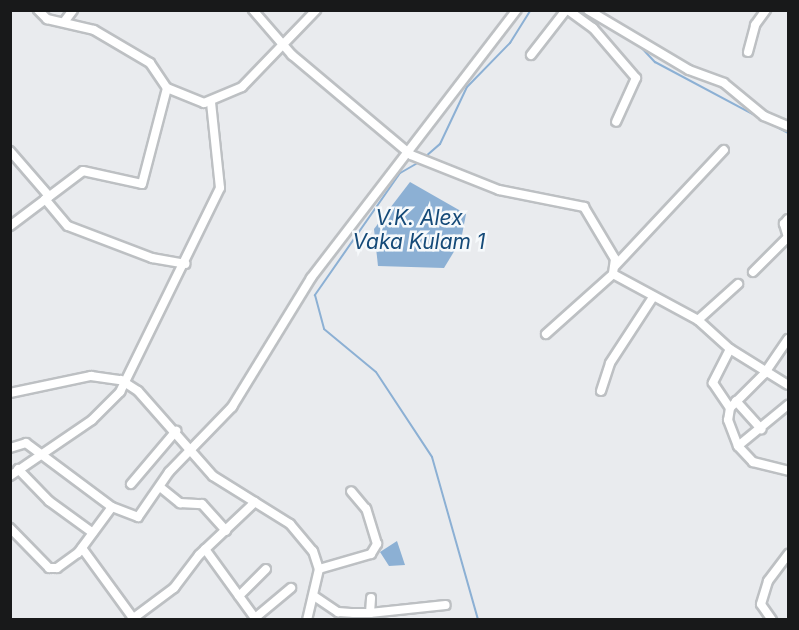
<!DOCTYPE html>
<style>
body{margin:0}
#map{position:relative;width:799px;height:630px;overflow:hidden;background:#e9ebee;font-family:Inter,sans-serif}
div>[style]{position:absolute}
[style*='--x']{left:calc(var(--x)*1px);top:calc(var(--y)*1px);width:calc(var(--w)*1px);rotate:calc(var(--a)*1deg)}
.water>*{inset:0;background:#8cb0d4}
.stream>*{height:2px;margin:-1px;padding:0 1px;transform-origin:1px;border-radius:1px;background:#8cb0d4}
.roads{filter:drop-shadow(2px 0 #bdc0c3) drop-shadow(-2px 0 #bdc0c3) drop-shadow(0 2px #bdc0c3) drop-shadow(0 -2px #bdc0c3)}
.minor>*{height:8px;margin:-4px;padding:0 4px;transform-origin:4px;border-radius:4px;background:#fff}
span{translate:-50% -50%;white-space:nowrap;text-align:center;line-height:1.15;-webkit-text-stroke:5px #f6f9fb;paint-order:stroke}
.water-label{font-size:21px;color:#154a78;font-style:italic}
.frame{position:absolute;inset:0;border:12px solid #18191a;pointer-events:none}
</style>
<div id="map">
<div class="water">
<i style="clip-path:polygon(410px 182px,466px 214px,461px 240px,444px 268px,378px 266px,374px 229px)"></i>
<i style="clip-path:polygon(397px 541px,405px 565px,389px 566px,380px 552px)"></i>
</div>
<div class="stream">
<i style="--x:638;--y:44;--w:25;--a:47"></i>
<i style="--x:655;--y:62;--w:151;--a:28.1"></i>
<i style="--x:425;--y:157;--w:20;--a:-41"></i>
<i style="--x:440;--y:144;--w:63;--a:-64.7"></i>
<i style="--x:467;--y:87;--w:62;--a:-45.7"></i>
<i style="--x:510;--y:43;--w:39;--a:-58"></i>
<i style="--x:421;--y:161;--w:24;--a:150"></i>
<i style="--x:400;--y:173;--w:149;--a:124.9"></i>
<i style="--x:315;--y:295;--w:35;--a:75"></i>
<i style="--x:324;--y:329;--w:67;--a:39.6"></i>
<i style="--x:376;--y:372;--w:102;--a:56.6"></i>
<i style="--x:432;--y:457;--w:169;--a:74.2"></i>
</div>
<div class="roads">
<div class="minor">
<i style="--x:38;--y:10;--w:13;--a:45"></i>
<i style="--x:47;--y:19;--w:48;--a:13.2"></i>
<i style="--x:94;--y:30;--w:65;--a:30.5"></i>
<i style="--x:150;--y:63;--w:30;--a:56"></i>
<i style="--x:167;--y:88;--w:40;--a:22"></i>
<i style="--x:204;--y:103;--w:41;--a:-22.8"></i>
<i style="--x:242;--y:87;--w:107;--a:-46.1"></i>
<i style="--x:253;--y:10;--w:60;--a:49.1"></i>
<i style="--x:292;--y:55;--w:155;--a:40"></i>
<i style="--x:411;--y:155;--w:95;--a:21.7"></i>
<i style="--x:499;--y:190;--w:87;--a:11.3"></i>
<i style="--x:584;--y:207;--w:61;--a:59.2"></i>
<i style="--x:615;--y:259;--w:15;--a:98"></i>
<i style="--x:613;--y:274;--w:97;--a:28.4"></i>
<i style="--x:698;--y:320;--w:43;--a:42.2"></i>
<i style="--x:730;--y:349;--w:38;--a:117"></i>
<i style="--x:713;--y:383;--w:30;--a:56"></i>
<i style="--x:568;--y:10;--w:31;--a:36"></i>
<i style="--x:593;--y:28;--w:66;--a:49.3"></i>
<i style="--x:636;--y:78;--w:48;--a:114.4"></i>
<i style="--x:588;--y:10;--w:117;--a:30.7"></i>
<i style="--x:689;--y:70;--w:37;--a:20"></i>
<i style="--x:724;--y:83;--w:52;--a:39.5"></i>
<i style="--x:764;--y:116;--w:26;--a:23"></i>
<i style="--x:64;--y:22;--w:15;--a:-53"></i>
<i style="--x:748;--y:52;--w:28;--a:-75"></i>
<i style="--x:755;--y:25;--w:19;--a:-54"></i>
<i style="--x:531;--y:55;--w:57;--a:-52.1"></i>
<i style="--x:10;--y:151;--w:60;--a:49.1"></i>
<i style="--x:45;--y:199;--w:35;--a:50"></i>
<i style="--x:68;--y:226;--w:90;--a:20.9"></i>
<i style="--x:152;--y:258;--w:34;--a:10"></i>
<i style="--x:10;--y:226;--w:91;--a:-37"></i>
<i style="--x:83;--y:171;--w:60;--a:12.4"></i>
<i style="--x:142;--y:184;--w:99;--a:-75.4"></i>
<i style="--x:615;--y:266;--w:159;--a:-46.8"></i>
<i style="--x:753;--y:272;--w:49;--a:-45"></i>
<i style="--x:788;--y:237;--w:14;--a:-107"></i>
<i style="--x:784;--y:224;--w:6;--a:-51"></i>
<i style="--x:698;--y:320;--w:54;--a:-42"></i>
<i style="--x:546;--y:334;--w:90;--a:-41.8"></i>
<i style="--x:788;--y:339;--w:42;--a:124.4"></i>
<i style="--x:764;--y:374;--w:48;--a:135"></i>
<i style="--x:730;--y:408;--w:12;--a:99"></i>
<i style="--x:728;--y:420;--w:28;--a:69"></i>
<i style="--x:738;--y:446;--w:22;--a:47"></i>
<i style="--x:753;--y:462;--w:36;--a:14"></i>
<i style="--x:730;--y:349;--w:68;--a:31.8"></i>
<i style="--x:601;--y:391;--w:29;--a:-72"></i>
<i style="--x:610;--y:363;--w:79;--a:-56.9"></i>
<i style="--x:10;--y:393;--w:83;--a:-11.9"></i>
<i style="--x:91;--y:376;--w:30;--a:8"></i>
<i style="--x:121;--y:380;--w:20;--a:33"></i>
<i style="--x:138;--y:391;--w:113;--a:48.6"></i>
<i style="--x:213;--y:476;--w:91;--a:31.9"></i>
<i style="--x:290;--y:524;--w:35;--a:50"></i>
<i style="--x:313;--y:551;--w:19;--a:72"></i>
<i style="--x:319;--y:569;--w:52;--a:103.2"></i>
<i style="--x:736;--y:401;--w:38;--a:48"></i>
<i style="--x:738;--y:446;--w:65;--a:-39.4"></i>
<i style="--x:10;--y:448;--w:17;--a:-17"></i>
<i style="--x:26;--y:443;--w:107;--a:36.7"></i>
<i style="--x:112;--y:507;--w:28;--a:21"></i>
<i style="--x:138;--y:517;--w:55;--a:-55.4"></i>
<i style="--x:169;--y:472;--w:91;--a:-45.9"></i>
<i style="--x:232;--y:407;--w:151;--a:-58.5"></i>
<i style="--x:311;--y:278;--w:338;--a:-52.5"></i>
<i style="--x:18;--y:469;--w:45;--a:45.9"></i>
<i style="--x:49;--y:501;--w:54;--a:36"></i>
<i style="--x:10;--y:476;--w:99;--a:-34.3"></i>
<i style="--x:92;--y:420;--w:40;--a:-45"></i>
<i style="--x:120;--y:392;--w:227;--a:-63.9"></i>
<i style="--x:220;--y:188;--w:86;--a:-96"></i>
<i style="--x:131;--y:484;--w:70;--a:-49.7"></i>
<i style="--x:160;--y:487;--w:26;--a:39"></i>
<i style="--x:180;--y:503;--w:22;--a:3"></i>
<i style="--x:202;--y:504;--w:36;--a:48"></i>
<i style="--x:10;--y:528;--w:56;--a:45.7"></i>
<i style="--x:49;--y:568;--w:8;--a:0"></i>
<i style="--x:57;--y:568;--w:26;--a:-36"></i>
<i style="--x:78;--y:553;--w:57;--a:-53.5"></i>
<i style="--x:82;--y:548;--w:87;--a:53.9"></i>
<i style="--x:205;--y:549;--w:85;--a:54.1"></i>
<i style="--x:255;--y:618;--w:47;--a:-39.8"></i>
<i style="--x:319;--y:569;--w:54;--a:-16.1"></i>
<i style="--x:371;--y:554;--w:12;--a:-59"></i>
<i style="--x:377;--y:544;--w:37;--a:-107"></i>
<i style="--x:366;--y:509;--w:23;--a:-130"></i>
<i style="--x:239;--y:596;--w:38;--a:-45"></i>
<i style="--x:314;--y:596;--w:29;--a:34"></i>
<i style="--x:338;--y:612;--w:16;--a:4"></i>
<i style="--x:354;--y:613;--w:16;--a:0"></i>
<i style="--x:370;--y:613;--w:15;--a:-86"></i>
<i style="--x:370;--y:613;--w:76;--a:-6"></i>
<i style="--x:131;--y:620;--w:54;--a:-36.7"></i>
<i style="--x:174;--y:588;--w:41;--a:-52.9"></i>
<i style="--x:199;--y:555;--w:77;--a:-43.4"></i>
<i style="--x:772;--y:620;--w:19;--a:-125"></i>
<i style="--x:761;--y:604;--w:24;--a:-73"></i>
<i style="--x:768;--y:581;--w:34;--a:-53"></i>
</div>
</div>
<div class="water-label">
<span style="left:419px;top:230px">V.K. Alex<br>Vaka Kulam 1</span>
</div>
<div class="frame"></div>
</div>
